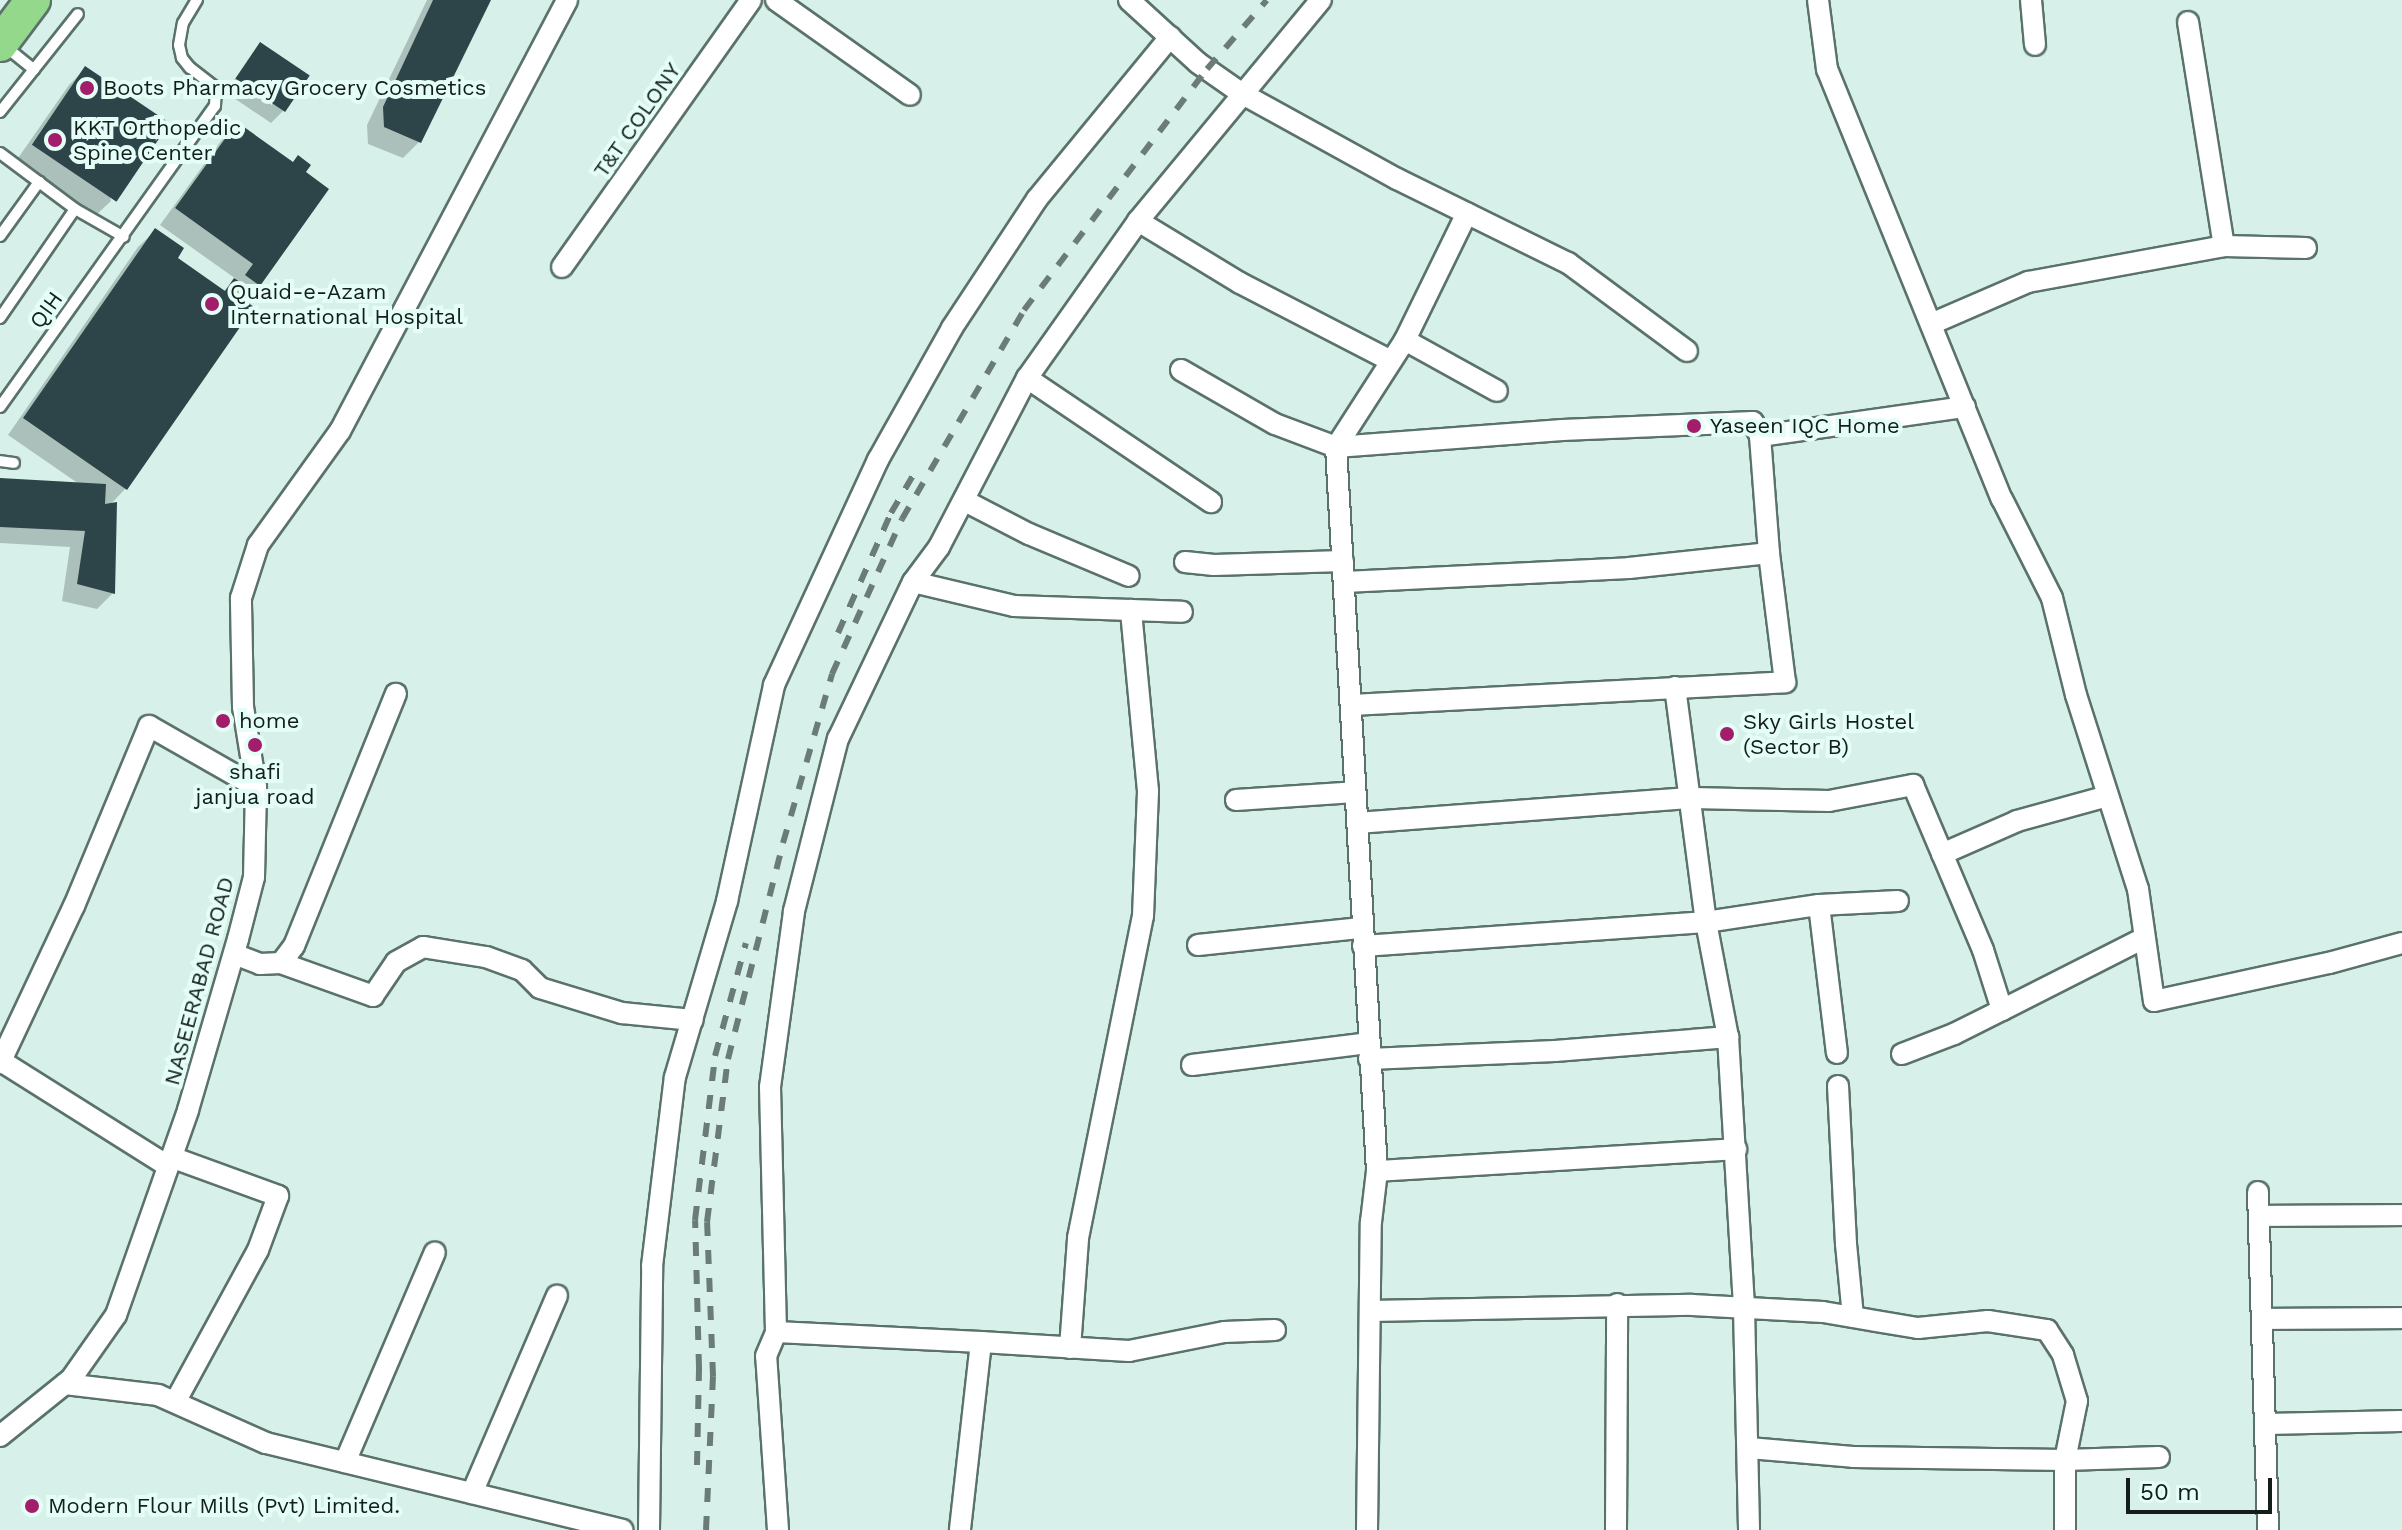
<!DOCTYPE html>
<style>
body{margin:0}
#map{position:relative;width:2402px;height:1530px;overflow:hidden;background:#d7f1ea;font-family:"Work Sans",sans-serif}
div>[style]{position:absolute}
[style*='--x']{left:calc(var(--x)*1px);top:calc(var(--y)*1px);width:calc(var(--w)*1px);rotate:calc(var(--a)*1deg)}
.shadow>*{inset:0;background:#0003}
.building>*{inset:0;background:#2d4449;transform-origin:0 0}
.roads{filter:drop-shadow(2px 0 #5a726b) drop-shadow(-2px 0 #5a726b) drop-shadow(0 2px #5a726b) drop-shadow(0 -2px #5a726b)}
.service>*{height:10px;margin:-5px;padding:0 5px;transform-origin:5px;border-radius:5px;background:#fff}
.minor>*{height:20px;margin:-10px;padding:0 10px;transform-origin:10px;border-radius:10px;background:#fff}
.trunk>*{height:34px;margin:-17px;padding:0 17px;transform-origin:17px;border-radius:17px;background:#94d88c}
.rail>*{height:6px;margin-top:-3px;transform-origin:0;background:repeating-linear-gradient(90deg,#6b7c77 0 14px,transparent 0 28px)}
.dots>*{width:22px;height:22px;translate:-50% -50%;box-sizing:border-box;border:4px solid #e4fef7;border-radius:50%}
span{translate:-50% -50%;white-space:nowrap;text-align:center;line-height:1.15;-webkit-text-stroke:8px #e4fef7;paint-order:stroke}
.poi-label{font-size:22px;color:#131d1a}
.left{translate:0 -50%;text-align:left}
.street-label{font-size:22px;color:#131d1a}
.scale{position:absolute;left:2126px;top:1478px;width:146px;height:36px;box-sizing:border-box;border:4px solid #131d1a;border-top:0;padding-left:10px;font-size:24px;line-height:28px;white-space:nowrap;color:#131d1a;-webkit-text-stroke:6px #e4fef7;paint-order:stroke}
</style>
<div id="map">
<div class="shadow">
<i style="clip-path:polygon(427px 0,489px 0,419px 142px,403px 158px,368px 144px,367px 125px)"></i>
<i style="clip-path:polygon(261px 45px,283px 111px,271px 123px,225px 92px)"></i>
<i style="clip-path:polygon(86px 68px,111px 201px,94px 217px,16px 161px,69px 85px)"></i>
<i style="clip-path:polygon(237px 124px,327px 190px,258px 285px,242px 301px,251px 307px,125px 489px,110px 505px,113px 593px,97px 609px,62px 601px,70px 547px,0 543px,0 480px,79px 484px,8px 435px,138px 247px,155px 231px,175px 258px,223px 292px,236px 279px,160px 225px,221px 141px)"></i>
</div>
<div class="building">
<i style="clip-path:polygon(433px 0,491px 0,421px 143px,384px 127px,383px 107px)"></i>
<i style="left:260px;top:42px;width:60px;height:44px;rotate:34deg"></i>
<i style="left:85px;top:66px;width:102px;height:95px;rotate:34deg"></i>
<i style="clip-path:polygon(237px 122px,293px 162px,298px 155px,311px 165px,306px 172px,329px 189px,260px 286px,245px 275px,253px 264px,175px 208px)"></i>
<i style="clip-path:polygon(155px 228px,184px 248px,178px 258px,225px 291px,234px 278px,243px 284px,236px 294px,254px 307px,127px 490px,23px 418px)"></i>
<i style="clip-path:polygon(0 478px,106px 484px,105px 504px,117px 502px,115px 594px,77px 584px,85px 531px,0 527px)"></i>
</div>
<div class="roads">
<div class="service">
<i style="--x:6;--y:47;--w:36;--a:39"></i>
<i style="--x:0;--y:112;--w:125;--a:-51.5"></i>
<i style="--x:0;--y:153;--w:94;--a:36.7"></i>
<i style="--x:75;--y:209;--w:56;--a:29.7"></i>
<i style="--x:0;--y:236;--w:67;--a:-54.2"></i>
<i style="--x:0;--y:318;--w:132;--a:-55.5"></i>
<i style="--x:0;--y:407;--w:370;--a:-54.5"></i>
<i style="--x:215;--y:106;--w:18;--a:-87"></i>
<i style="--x:216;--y:88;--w:33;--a:-142"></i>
<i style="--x:190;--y:68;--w:13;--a:-129"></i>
<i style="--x:182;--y:58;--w:13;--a:-103"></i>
<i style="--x:179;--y:45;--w:22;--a:-80"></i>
<i style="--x:183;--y:23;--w:27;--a:-59"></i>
<i style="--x:0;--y:461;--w:14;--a:8"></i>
</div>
<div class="minor">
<i style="--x:776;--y:0;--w:164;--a:35.3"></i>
<i style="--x:1129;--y:0;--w:93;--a:42.4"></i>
<i style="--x:1198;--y:63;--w:52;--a:34.9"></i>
<i style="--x:1241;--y:93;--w:178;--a:28.9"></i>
<i style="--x:1397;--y:179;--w:191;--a:26.2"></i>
<i style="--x:1568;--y:263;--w:148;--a:36.5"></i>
<i style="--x:1818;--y:0;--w:70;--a:82.6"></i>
<i style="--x:1827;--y:69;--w:464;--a:67.9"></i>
<i style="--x:2002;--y:499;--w:111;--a:63.2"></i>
<i style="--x:2052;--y:598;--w:100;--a:76.1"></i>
<i style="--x:2076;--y:695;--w:204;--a:72.3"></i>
<i style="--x:2138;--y:889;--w:113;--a:81.9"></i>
<i style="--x:2154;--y:1001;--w:179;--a:-12.3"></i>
<i style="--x:2329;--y:963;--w:76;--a:-15.3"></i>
<i style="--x:2031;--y:0;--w:45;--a:84.9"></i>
<i style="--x:2188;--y:22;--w:227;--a:80.9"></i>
<i style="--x:1138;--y:221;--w:119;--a:31.3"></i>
<i style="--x:1240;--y:283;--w:168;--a:27.3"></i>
<i style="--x:562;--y:267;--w:327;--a:-54.7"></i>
<i style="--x:1931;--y:324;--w:106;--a:-23.4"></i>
<i style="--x:2028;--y:282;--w:199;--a:-10.4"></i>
<i style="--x:2224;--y:246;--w:82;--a:1.4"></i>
<i style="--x:1405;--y:340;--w:105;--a:29"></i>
<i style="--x:1181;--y:370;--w:108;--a:29.9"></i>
<i style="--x:1275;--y:424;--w:65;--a:20.7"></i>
<i style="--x:1336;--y:447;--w:227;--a:-4.3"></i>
<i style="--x:1562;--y:430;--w:191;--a:-2.4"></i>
<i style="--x:1753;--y:422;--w:16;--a:63"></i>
<i style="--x:1760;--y:436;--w:207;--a:-8.1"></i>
<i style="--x:1027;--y:378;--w:222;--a:34"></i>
<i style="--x:965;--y:501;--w:72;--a:27.3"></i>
<i style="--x:1029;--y:534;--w:108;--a:22.8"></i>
<i style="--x:1185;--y:562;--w:29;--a:6"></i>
<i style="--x:1214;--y:565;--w:129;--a:-1.8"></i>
<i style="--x:913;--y:582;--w:104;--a:13.4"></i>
<i style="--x:1014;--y:606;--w:168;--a:2"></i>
<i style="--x:1345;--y:582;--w:284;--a:-2.8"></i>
<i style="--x:1629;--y:568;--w:141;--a:-6.1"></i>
<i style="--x:1769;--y:553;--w:117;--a:-94.4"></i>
<i style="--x:1675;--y:687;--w:237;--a:82.5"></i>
<i style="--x:1706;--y:922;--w:117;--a:79.2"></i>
<i style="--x:1728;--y:1037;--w:271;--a:86.6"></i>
<i style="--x:1744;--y:1308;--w:222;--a:88.7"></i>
<i style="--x:1352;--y:705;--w:434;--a:-3"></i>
<i style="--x:1785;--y:682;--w:130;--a:-97.1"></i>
<i style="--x:1236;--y:800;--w:119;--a:-3.8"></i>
<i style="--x:1357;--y:823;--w:336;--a:-4.3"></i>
<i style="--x:1692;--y:798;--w:137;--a:1.3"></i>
<i style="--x:1829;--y:801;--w:86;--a:-10.8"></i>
<i style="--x:1913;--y:785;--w:179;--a:67"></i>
<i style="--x:1983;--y:950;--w:63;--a:72.4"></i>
<i style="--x:2002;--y:1010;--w:159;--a:-26.9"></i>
<i style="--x:1942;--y:854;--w:82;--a:-23.7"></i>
<i style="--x:2017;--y:821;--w:94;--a:-15.4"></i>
<i style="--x:1819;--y:905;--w:149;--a:83.1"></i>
<i style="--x:1198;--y:945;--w:164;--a:-6"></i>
<i style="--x:1363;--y:946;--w:344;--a:-4"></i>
<i style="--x:1706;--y:922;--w:114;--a:-8.6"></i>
<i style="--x:1819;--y:905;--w:79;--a:-2.9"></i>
<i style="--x:234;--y:954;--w:28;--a:21"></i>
<i style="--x:260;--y:964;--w:21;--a:-3"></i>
<i style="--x:281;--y:963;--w:21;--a:-53"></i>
<i style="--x:294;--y:946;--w:272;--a:-68"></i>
<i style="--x:281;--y:963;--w:98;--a:19.7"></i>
<i style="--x:373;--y:996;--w:41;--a:-55.9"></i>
<i style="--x:396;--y:962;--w:31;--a:-29"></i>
<i style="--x:423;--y:947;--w:64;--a:9"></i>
<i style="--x:486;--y:957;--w:38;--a:20"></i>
<i style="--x:522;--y:970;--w:25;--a:45"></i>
<i style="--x:540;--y:988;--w:86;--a:17"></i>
<i style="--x:622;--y:1013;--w:71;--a:5.6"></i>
<i style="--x:1902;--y:1054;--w:56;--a:-21"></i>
<i style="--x:1954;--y:1034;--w:54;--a:-26.6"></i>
<i style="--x:1369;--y:1059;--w:186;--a:-2.5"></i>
<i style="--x:1555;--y:1051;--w:174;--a:-4.6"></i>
<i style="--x:1;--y:1061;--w:197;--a:32.2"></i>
<i style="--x:0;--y:1063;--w:174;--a:-64.8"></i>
<i style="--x:74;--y:906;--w:195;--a:-67.4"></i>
<i style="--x:149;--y:726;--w:123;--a:29.7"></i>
<i style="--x:1192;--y:1065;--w:177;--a:-7.1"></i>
<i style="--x:1838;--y:1086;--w:158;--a:87.1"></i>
<i style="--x:1846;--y:1244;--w:73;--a:84.5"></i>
<i style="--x:171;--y:1157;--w:114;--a:20"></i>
<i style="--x:278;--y:1196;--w:58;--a:110.3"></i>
<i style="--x:258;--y:1250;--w:173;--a:118.6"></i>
<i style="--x:1377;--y:1171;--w:360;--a:-3.5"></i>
<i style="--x:2258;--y:1192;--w:338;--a:88.3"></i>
<i style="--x:2259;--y:1216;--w:143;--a:-0.4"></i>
<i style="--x:1370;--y:1311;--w:322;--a:-1.1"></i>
<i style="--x:1692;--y:1305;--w:131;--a:3.1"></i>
<i style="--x:1823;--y:1312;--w:96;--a:9.6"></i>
<i style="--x:1918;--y:1328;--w:70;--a:-5.7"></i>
<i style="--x:1988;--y:1321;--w:60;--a:8.7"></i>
<i style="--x:2047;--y:1330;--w:30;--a:57"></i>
<i style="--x:2063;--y:1355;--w:48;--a:73.1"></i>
<i style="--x:2077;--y:1401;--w:60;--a:101.5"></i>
<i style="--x:2065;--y:1460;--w:70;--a:90"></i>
<i style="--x:2262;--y:1319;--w:140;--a:-0.4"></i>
<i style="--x:776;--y:1332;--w:205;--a:2.8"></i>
<i style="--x:981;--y:1342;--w:189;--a:96.4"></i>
<i style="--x:981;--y:1342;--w:148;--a:3.5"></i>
<i style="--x:1129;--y:1351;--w:97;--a:-11.3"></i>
<i style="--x:1224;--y:1332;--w:51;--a:-2.2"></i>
<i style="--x:1070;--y:1348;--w:110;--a:-85.8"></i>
<i style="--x:1078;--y:1238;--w:328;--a:-78.6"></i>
<i style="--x:1143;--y:916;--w:125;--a:-87.7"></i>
<i style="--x:1148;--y:791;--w:182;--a:-95.4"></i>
<i style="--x:65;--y:1384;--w:94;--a:6.7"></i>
<i style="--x:158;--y:1395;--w:118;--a:24"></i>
<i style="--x:266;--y:1443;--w:367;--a:13.7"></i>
<i style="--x:2265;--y:1424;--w:137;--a:-1.3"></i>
<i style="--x:0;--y:1436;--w:91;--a:-38.8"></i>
<i style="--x:71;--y:1379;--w:78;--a:-54.9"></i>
<i style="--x:116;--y:1315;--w:217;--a:-70.6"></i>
<i style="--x:188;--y:1110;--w:178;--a:-73.7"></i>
<i style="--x:238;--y:939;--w:64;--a:-75.5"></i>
<i style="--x:254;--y:877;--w:90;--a:-88.7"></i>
<i style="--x:256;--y:787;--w:81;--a:-99.2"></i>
<i style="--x:243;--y:707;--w:109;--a:-91.1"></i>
<i style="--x:241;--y:598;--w:56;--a:-72.2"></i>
<i style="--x:258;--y:545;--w:140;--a:-54.3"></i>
<i style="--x:340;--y:431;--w:487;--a:-62.2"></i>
<i style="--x:1749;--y:1448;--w:104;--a:4.9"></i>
<i style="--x:1853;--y:1457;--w:212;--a:0.8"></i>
<i style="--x:2065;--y:1460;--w:94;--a:-1.8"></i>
<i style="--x:345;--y:1462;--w:228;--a:-66.8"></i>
<i style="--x:472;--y:1493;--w:215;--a:-66.7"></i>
<i style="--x:649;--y:1530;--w:264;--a:-89.3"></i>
<i style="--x:652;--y:1266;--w:190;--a:-83.1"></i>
<i style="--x:675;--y:1077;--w:184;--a:-73.5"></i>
<i style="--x:727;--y:901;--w:221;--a:-77.7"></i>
<i style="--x:774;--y:685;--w:248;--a:-65.2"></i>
<i style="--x:878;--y:460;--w:151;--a:-60.7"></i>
<i style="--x:952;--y:328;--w:154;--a:-56.6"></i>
<i style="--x:1037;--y:199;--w:210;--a:-50.6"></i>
<i style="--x:778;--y:1530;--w:174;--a:-93.9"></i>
<i style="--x:766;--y:1356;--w:26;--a:-67"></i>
<i style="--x:776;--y:1332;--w:245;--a:-91.4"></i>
<i style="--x:770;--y:1087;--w:178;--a:-82.2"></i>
<i style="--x:794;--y:911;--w:178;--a:-75.7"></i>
<i style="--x:838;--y:739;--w:174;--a:-64.5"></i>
<i style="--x:913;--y:582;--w:44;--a:-53.4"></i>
<i style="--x:939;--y:547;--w:191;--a:-62.5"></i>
<i style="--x:1027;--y:378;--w:192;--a:-54.7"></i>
<i style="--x:1138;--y:221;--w:287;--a:-50.4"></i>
<i style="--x:1367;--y:1530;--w:308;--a:-89.3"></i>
<i style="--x:1371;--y:1222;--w:51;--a:-83.3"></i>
<i style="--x:1377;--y:1171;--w:725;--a:-93.24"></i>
<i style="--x:1336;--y:447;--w:127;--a:-57.2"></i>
<i style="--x:1405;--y:340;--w:141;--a:-64"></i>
<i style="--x:1616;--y:1530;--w:226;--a:-89.7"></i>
</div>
<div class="trunk">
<i style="--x:0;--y:44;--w:55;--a:-53.1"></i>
</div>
</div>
<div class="rail">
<i style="--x:838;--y:633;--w:131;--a:-66.2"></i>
<i style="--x:891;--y:513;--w:53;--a:-59.6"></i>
<i style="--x:697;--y:1465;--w:97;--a:-88.8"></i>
<i style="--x:699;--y:1368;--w:148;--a:-91.5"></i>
<i style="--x:695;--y:1220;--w:165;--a:-83"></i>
<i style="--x:715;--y:1056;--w:117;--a:-74.7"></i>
<i style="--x:706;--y:1530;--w:154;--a:-87.4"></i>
<i style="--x:713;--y:1376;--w:154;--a:-92.2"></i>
<i style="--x:707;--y:1222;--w:164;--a:-82.7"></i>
<i style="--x:728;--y:1059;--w:223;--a:-75.7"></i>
<i style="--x:783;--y:843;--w:176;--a:-73.8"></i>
<i style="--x:832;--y:674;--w:170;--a:-65.7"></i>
<i style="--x:902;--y:519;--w:242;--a:-59.7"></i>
<i style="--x:1024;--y:310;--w:303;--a:-52.8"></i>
<i style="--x:1207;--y:69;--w:91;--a:-49"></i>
</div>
<div class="dots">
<i style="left:87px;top:88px;background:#a21d6a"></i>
<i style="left:55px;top:140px;background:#a21d6a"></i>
<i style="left:212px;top:304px;background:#a21d6a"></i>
<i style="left:1694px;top:426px;background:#a21d6a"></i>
<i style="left:223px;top:721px;background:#a21d6a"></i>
<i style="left:1727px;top:734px;background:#a21d6a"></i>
<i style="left:255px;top:745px;background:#a21d6a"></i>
<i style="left:32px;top:1506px;background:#a21d6a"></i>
</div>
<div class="poi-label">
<span class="left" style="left:103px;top:88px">Boots Pharmacy Grocery Cosmetics</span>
<span class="left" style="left:73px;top:140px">KKT Orthopedic<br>Spine Center</span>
<span class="left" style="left:230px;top:304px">Quaid-e-Azam<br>International Hospital</span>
<span class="left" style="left:1710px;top:426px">Yaseen IQC Home</span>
<span class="left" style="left:239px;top:721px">home</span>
<span class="left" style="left:1743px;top:734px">Sky Girls Hostel<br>(Sector B)</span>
<span style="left:255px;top:784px">shafi<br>janjua road</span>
<span class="left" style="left:48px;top:1506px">Modern Flour Mills (Pvt) Limited.</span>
</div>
<div class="street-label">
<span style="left:637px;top:120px;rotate:-55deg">T&amp;T COLONY</span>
<span style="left:46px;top:310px;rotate:-54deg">QIH</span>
<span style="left:199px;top:981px;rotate:-75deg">NASEERABAD ROAD</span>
</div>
<div class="scale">50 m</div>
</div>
